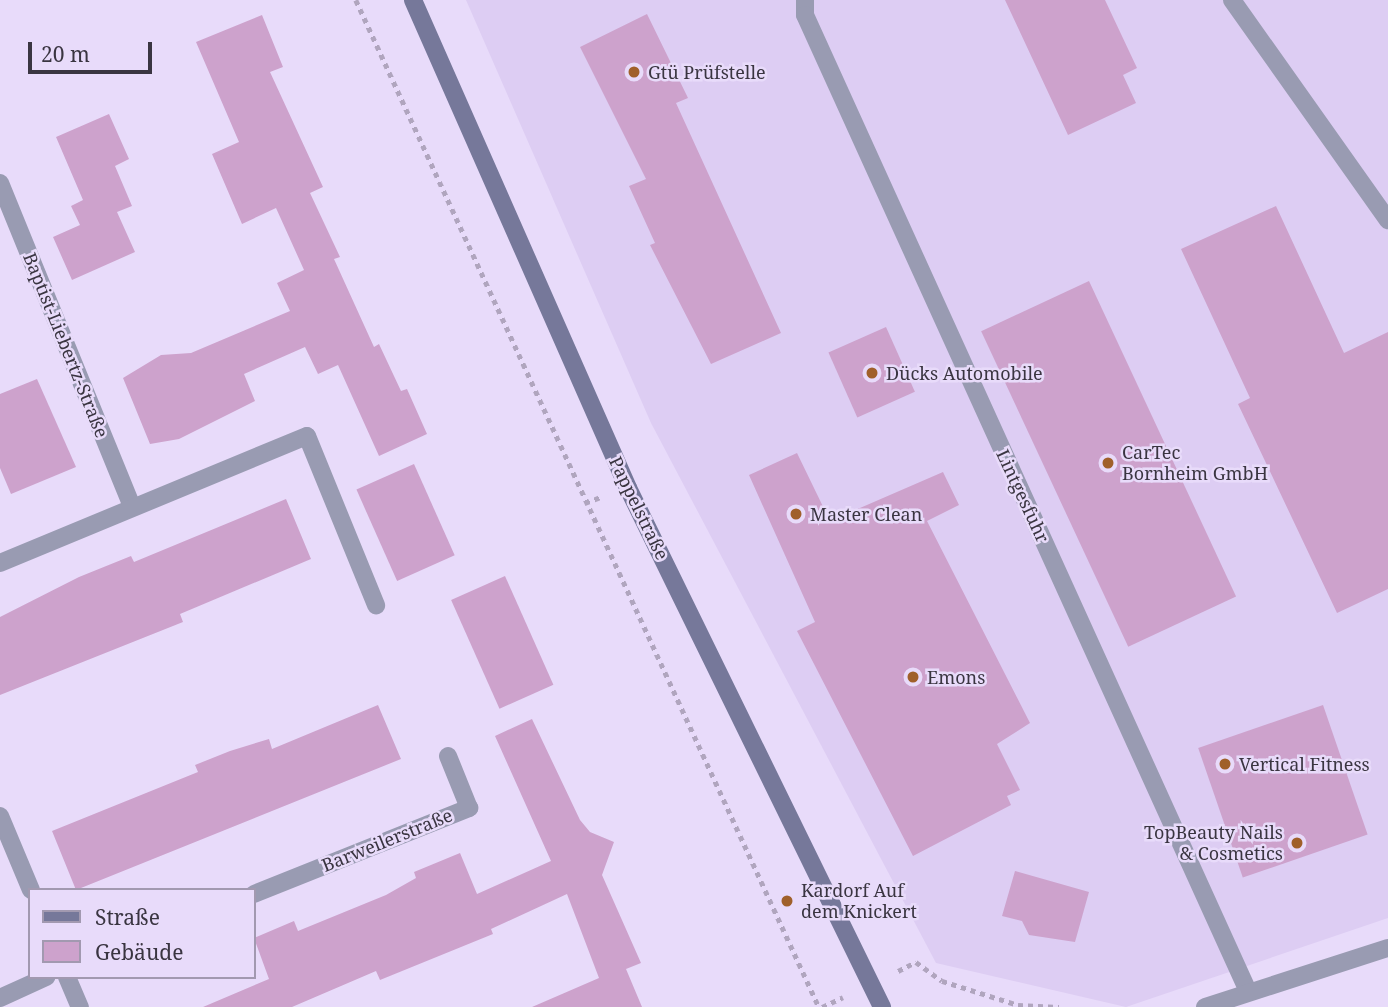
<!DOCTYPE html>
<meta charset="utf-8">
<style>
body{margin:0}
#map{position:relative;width:1388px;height:1007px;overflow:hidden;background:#e8dbfa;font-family:"Noto Serif",serif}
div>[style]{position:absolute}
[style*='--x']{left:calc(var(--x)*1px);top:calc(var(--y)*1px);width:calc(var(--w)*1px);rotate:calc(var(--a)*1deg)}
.built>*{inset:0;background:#ddcdf3}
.building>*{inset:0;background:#cda2cc;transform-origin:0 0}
.path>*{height:4.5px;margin-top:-2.25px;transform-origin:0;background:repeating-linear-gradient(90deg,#b0a5be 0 5px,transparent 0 10px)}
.minor>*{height:18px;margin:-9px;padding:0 9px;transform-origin:9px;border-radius:9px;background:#999bb2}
.secondary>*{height:18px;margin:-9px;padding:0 9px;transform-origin:9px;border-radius:9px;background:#76789a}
.dots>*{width:19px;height:19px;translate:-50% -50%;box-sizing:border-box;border:4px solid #e8dbfa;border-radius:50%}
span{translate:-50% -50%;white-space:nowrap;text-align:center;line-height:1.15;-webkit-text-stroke:5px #e8dbfa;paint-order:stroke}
.poi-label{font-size:18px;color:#3a3541}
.left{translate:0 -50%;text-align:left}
.right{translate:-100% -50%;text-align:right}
.street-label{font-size:18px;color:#3a3541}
.legend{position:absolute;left:28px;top:888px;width:228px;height:91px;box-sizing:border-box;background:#e8dbfa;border:2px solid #a299b0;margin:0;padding:9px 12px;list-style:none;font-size:21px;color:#3a3541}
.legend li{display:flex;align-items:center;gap:14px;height:35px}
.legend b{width:35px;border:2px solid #a299b0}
.scale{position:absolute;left:28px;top:42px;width:124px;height:32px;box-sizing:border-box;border:4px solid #3a3541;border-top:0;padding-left:9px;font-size:21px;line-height:24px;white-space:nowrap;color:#3a3541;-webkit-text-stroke:5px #e8dbfa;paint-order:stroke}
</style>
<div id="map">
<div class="built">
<i style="clip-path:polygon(466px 0,1388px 0,1388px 918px,1126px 1007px,936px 963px,651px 423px)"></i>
</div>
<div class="building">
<i style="clip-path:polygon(1005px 0,1105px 0,1137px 68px,1123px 75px,1136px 103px,1068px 135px)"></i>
<i style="clip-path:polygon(647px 14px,688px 98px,676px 103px,781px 333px,711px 364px,650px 245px,655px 243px,629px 186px,646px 179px,580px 47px)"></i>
<i style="clip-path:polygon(262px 15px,283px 67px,270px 72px,323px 187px,310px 193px,340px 257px,334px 259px,374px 347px,379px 344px,401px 391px,407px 389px,427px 434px,379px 456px,338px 365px,318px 374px,305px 347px,244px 374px,255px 401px,179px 439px,150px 444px,123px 378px,161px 355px,191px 353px,290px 311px,277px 283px,304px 270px,276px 208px,242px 224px,212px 154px,239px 142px,196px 42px)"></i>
<i style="clip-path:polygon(109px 114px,129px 159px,115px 166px,132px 206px,117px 212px,135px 252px,72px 280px,53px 237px,80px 225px,71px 206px,83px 200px,56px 137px)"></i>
<i style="clip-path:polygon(1276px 206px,1344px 353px,1388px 332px,1388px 589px,1337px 613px,1238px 404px,1250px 398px,1181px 249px)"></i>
<i style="left:1089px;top:281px;width:348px;height:119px;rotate:65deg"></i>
<i style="left:886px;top:327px;width:71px;height:63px;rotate:66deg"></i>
<i style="clip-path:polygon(37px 379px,76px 467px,11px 494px,0 468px,0 394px)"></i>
<i style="clip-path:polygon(797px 453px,830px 521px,943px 472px,959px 505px,927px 521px,1030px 723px,997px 744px,1020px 790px,1007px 796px,1011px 805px,913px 856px,797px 631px,815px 622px,749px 475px)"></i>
<i style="left:414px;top:464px;width:100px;height:63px;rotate:66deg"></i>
<i style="clip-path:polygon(286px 499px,311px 559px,180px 614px,183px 622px,0 695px,0 617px,79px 577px,131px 556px,134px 562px)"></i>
<i style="left:505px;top:576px;width:119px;height:59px;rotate:66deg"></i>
<i style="clip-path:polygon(378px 705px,401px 759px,76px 890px,52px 831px,198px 772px,195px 765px,230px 751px,269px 739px,272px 749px)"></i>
<i style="left:1323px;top:705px;width:137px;height:132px;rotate:71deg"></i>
<i style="clip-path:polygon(532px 719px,580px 820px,590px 832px,614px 842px,602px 875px,641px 963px,626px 969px,642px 1007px,532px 1007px,599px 978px,567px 894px,491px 929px,493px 934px,380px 980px,376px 971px,292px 1007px,203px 1007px,269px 979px,254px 938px,294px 921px,298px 931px,386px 895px,416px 878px,414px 872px,460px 853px,477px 894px,551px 861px,495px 736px)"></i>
<i style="clip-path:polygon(1015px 871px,1089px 892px,1075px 942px,1029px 935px,1022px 921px,1002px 916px)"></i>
</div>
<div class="path">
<i style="--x:356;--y:0;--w:1108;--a:65.31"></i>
<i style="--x:585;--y:503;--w:17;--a:-21"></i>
<i style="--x:898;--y:971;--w:20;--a:-27"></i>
<i style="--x:916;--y:962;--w:32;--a:36"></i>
<i style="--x:942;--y:981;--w:80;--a:17.5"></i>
<i style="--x:1018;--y:1005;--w:41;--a:2.8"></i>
<i style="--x:822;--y:1007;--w:23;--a:-25"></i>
</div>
<div class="minor">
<i style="--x:805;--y:0;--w:15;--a:90"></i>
<i style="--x:805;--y:15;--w:1072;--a:65.59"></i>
<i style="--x:1232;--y:0;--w:270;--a:54.7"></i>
<i style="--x:0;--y:183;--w:350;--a:67.8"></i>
<i style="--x:0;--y:563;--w:332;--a:-22.5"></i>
<i style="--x:307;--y:436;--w:183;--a:67.8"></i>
<i style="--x:0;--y:816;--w:80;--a:67.3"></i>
<i style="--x:254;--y:894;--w:232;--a:-21.8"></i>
<i style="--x:469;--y:808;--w:56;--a:-112"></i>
<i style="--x:67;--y:977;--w:33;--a:67"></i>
<i style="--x:0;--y:998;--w:51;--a:-24.5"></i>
<i style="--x:1205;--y:1007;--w:192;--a:-17.9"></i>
</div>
<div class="secondary">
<i style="--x:413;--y:0;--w:533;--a:66.22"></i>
<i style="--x:628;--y:488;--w:578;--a:63.92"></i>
</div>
<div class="dots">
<i style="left:634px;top:72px;background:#a0602a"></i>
<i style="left:872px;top:373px;background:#a0602a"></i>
<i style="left:1108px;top:463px;background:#a0602a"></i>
<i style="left:796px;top:514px;background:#a0602a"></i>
<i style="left:913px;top:677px;background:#a0602a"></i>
<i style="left:1225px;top:764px;background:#a0602a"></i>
<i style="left:1297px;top:843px;background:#a0602a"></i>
<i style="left:787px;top:901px;background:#a0602a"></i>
</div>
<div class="poi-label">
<span class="left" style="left:648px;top:72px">Gtü Prüfstelle</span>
<span class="left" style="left:886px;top:373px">Dücks Automobile</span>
<span class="left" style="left:1122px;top:463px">CarTec<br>Bornheim GmbH</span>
<span class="left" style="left:810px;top:514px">Master Clean</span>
<span class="left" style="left:927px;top:677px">Emons</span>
<span class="left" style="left:1239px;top:764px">Vertical Fitness</span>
<span class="right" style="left:1283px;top:843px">TopBeauty Nails<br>&amp; Cosmetics</span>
<span class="left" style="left:801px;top:901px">Kardorf Auf<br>dem Knickert</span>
</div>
<div class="street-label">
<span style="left:66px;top:345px;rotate:68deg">Baptist-Liebertz-Straße</span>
<span style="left:1023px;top:496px;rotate:65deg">Lintgesfuhr</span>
<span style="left:639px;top:508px;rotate:64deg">Pappelstraße</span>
<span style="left:387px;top:840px;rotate:-22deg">Barweilerstraße</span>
</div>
<ul class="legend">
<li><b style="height:9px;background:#76789a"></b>Straße</li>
<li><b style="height:19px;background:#cda2cc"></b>Gebäude</li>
</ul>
<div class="scale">20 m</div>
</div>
